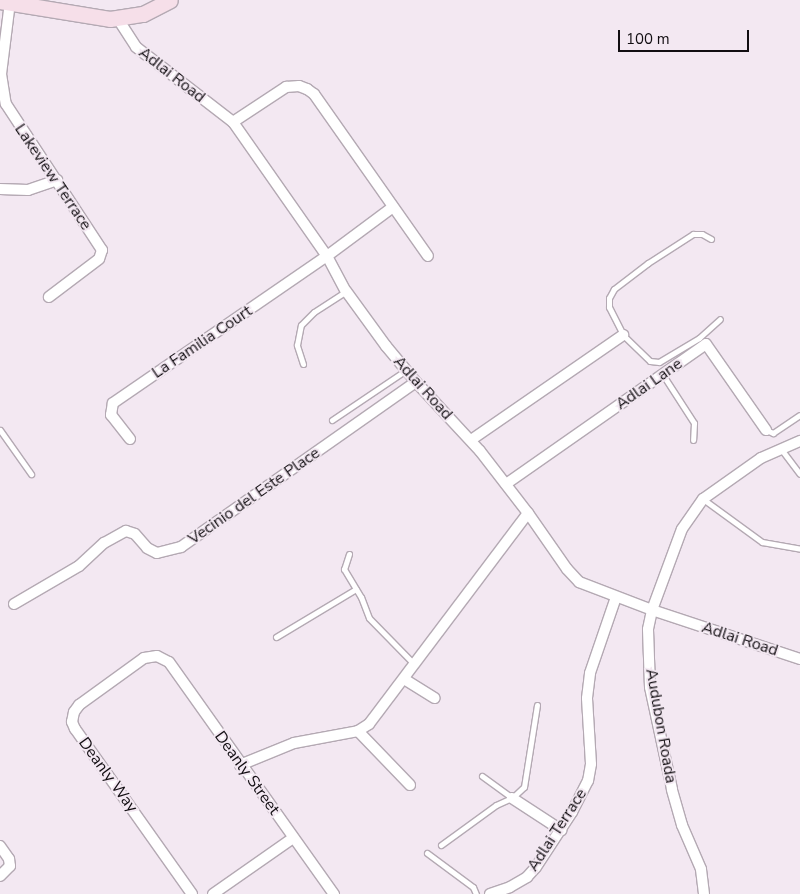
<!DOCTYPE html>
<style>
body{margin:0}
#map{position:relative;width:800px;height:894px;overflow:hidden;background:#f3e8f2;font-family:"Nunito Sans",sans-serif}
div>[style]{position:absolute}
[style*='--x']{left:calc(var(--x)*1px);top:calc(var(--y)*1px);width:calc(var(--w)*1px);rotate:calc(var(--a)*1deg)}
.roads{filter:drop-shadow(1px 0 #b4a9b3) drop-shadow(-1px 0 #b4a9b3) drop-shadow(0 1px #b4a9b3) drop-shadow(0 -1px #b4a9b3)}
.lane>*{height:5px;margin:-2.5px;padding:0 2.5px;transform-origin:2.5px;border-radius:2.5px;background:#fff}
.street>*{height:10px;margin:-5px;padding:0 5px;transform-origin:5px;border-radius:5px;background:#fff}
.secondary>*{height:15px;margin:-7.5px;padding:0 7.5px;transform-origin:7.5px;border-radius:7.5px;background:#f6dfe9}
span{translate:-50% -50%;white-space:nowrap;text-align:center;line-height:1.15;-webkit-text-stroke:4px #f3e8f2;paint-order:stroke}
.street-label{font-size:16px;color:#120e12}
.scale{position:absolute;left:618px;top:30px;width:131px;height:22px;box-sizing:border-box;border:2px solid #120e12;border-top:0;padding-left:6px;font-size:15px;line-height:18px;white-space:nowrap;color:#120e12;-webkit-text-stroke:4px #f3e8f2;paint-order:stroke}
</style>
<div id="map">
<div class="roads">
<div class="lane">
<i style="--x:711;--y:239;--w:10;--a:-151"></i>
<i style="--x:702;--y:234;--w:9;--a:180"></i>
<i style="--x:693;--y:234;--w:54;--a:147.2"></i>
<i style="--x:648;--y:263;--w:43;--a:142.6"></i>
<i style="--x:614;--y:289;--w:10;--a:119"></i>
<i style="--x:609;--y:298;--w:9;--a:90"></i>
<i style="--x:609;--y:307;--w:31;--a:63"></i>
<i style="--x:623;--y:335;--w:37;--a:44"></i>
<i style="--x:650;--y:361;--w:9;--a:6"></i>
<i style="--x:659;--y:362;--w:47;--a:-31"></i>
<i style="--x:699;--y:338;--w:28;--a:-42"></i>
<i style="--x:303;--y:364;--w:20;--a:-108"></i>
<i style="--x:297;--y:345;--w:20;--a:-79"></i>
<i style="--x:301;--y:325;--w:18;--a:-45"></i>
<i style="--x:314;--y:312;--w:38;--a:-33"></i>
<i style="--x:663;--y:375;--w:57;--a:57.1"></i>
<i style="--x:694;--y:423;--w:17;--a:93"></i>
<i style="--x:332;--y:420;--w:89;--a:-34"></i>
<i style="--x:0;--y:430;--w:54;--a:54.8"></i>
<i style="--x:766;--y:430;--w:8;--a:23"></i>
<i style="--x:773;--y:433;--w:32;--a:-34"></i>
<i style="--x:781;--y:449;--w:31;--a:53"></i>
<i style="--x:703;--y:499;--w:73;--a:36.1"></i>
<i style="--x:762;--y:542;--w:39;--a:10"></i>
<i style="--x:349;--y:554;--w:16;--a:108"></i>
<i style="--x:344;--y:569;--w:33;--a:59"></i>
<i style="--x:361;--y:597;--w:22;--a:69"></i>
<i style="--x:369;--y:618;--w:64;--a:45.6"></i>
<i style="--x:276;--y:637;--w:93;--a:-31"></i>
<i style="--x:482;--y:776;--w:37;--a:36"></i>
<i style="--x:441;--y:845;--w:68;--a:-36"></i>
<i style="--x:496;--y:805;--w:17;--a:-24"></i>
<i style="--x:512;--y:798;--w:16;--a:-43"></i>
<i style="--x:524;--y:787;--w:83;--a:-81"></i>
<i style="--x:427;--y:853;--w:57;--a:36.5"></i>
<i style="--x:473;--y:887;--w:8;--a:67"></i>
</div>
<div class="street">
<i style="--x:10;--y:2;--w:73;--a:97.1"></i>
<i style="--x:1;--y:74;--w:30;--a:81"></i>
<i style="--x:6;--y:104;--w:175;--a:56.7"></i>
<i style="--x:102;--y:250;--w:9;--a:108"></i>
<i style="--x:99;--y:259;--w:63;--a:142.8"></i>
<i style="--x:118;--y:19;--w:33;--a:57"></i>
<i style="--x:136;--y:47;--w:123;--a:37.7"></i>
<i style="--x:233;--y:122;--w:164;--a:55"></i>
<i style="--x:327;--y:256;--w:40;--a:62"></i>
<i style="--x:346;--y:291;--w:68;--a:54"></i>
<i style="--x:386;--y:346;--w:47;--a:50.2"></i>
<i style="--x:416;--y:382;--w:94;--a:47.2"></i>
<i style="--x:480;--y:451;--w:78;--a:52.3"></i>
<i style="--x:528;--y:513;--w:68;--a:55.1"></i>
<i style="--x:567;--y:569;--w:18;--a:47"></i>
<i style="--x:579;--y:582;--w:78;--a:21"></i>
<i style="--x:652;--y:610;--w:156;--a:18.3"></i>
<i style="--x:233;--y:122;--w:64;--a:-33.4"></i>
<i style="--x:286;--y:87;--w:13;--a:-4"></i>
<i style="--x:299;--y:86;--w:9;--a:21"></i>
<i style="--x:307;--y:89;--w:9;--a:36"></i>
<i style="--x:314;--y:94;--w:198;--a:54.9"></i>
<i style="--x:0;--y:189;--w:28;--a:2"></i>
<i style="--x:28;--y:190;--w:31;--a:-19"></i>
<i style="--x:130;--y:439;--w:31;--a:-128"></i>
<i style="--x:111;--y:415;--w:12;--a:-81"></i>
<i style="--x:113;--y:403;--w:260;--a:-34.5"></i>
<i style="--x:327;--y:256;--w:82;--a:-36.6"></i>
<i style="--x:471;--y:440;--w:185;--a:-34.6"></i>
<i style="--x:506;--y:484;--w:244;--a:-35"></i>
<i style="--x:706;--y:344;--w:105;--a:55.1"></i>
<i style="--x:14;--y:604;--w:75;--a:-30.3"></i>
<i style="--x:79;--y:566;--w:34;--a:-43"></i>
<i style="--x:104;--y:543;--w:25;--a:-29"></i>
<i style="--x:126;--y:531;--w:9;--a:18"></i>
<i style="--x:135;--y:534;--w:18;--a:49"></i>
<i style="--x:147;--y:548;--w:11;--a:27"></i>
<i style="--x:157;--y:553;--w:25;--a:-14"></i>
<i style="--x:181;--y:547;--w:287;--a:-35.1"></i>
<i style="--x:404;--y:679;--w:36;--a:32"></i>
<i style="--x:358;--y:731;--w:13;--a:-32"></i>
<i style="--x:369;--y:724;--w:264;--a:-53"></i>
<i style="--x:240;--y:765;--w:58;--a:-22.2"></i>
<i style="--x:294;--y:743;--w:65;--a:-10.6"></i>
<i style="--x:358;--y:731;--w:75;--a:46.1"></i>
<i style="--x:512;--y:798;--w:59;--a:33.1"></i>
<i style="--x:0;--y:846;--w:16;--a:55"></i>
<i style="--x:9;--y:859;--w:7;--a:82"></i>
<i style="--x:10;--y:866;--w:14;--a:135"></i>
<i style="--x:192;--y:894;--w:202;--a:-125.3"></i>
<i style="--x:75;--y:729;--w:8;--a:-113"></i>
<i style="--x:72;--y:722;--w:10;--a:-79"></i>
<i style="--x:74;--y:712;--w:9;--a:-54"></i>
<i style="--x:79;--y:705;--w:80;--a:-35.9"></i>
<i style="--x:144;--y:658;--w:13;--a:-9"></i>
<i style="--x:157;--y:656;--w:13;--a:27"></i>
<i style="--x:169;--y:662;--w:285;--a:54.6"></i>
<i style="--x:213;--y:894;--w:98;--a:-35"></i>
<i style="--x:490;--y:894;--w:21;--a:-19"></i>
<i style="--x:510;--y:887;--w:20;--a:-30"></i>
<i style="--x:527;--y:877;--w:13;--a:-48"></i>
<i style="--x:536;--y:867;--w:66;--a:-56.8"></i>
<i style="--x:572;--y:812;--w:35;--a:-63"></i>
<i style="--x:588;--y:781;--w:17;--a:-80"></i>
<i style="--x:591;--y:764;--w:66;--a:-93.5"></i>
<i style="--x:587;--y:698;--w:25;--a:-83"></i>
<i style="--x:590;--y:673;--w:80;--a:-71.1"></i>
<i style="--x:704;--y:894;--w:25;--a:-97"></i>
<i style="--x:701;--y:869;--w:48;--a:-113.4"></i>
<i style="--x:682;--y:825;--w:37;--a:-106"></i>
<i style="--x:672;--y:789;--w:104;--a:-102.2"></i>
<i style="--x:650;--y:687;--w:58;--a:-92"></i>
<i style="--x:648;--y:629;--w:19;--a:-78"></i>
<i style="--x:652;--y:610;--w:86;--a:-69.7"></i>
<i style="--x:682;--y:529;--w:37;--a:-55"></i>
<i style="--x:703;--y:499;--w:71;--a:-35.3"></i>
<i style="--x:761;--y:458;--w:43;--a:-23.6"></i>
</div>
<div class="secondary">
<i style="--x:0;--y:1;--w:111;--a:9.3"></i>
<i style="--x:110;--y:19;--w:33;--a:-9"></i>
<i style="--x:143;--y:14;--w:30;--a:-27"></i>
</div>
</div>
<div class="street-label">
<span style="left:172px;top:75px;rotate:38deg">Adlai Road</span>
<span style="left:53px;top:177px;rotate:56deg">Lakeview Terrace</span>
<span style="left:202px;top:342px;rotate:-34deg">La Familia Court</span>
<span style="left:649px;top:384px;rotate:-35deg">Adlai Lane</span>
<span style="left:423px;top:388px;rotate:48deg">Adlai Road</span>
<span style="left:254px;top:496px;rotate:-35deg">Vecinio del Este Place</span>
<span style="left:740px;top:639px;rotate:18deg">Adlai Road</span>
<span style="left:661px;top:726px;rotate:80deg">Audubon Roada</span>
<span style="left:247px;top:773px;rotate:54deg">Deanly Street</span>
<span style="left:108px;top:775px;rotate:54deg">Deanly Way</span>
<span style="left:557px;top:830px;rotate:-57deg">Adlai Terrace</span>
</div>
<div class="scale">100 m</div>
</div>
